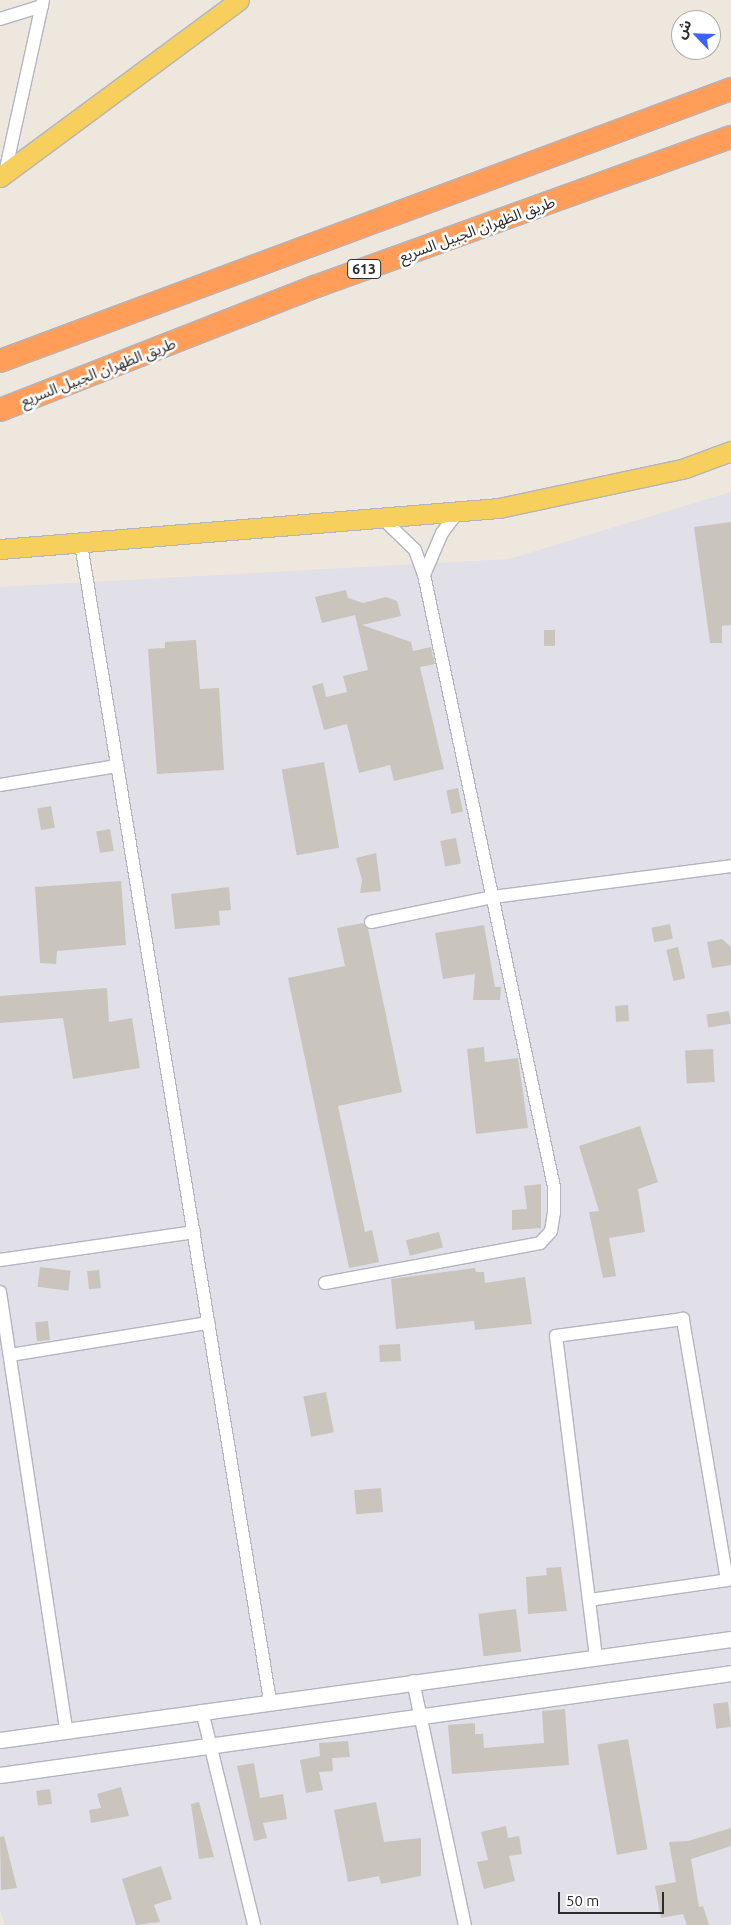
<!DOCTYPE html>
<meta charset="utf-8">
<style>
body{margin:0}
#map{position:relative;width:731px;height:1925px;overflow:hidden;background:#eee7de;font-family:Ubuntu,"Noto Sans Arabic",sans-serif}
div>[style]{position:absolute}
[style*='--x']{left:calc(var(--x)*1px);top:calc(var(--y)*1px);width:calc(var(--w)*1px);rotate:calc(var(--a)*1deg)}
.industrial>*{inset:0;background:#e1dfe7}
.building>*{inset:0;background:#c9c5bd;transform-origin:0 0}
.roads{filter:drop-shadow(1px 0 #b2b5c0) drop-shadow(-1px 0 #b2b5c0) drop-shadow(0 1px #b2b5c0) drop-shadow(0 -1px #b2b5c0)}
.minor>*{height:12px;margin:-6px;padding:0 6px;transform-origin:6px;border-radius:6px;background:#fff}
.tertiary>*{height:15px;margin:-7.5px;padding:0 7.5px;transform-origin:7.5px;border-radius:7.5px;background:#fff}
.primary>*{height:19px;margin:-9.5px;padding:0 9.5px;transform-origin:9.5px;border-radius:9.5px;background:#f6cf5c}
.motorway>*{height:22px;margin:-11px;padding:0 11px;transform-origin:11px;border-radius:11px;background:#ff9d59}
span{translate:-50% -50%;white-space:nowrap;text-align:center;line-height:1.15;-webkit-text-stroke:5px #fff;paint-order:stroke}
.shield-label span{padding:1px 4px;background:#fff;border:1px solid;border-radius:4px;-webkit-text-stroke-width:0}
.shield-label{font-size:14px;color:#2c2c2c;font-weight:700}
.street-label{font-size:15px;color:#2c2c2c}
.north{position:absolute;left:671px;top:10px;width:50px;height:50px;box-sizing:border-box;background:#fff;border:1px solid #ababab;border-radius:50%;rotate:294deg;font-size:14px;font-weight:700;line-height:20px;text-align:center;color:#2c2c2c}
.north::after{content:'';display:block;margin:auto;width:18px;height:22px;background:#3b63ff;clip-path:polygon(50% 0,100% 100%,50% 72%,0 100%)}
.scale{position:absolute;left:558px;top:1892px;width:106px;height:22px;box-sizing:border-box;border:2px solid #2c2c2c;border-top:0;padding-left:6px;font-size:15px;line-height:18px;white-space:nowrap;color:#2c2c2c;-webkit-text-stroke:4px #fff;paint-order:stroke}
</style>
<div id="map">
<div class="industrial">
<i style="clip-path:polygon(731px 492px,731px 1925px,5px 1925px,0 1910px,0 587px,509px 559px)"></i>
</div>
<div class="building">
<i style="clip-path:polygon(731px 522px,731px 625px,722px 626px,722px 643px,710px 643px,694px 527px)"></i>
<i style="clip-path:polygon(346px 590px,348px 598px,363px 603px,386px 597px,397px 601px,401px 616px,362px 625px,411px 642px,413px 651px,431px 647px,435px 664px,420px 667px,444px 769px,394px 781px,390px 765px,359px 773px,347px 724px,324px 730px,312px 686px,323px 683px,326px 697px,347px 692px,343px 676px,368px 670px,355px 615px,322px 623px,315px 597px)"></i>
<i style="left:544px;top:630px;width:11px;height:16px"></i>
<i style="clip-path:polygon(196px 640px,200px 689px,219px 688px,224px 770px,157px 774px,148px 649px,165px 648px,165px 642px)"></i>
<i style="left:324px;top:762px;width:87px;height:43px;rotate:80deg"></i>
<i style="left:458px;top:788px;width:24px;height:12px;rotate:78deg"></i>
<i style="left:51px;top:806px;width:22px;height:14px;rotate:80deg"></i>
<i style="left:110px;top:829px;width:22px;height:14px;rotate:80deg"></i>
<i style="left:456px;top:838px;width:26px;height:16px;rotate:79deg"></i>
<i style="clip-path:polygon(376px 853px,381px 891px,360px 893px,362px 880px,356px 858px)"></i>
<i style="clip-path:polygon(121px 881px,126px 945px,57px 951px,56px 964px,40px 963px,35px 887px)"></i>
<i style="clip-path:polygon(229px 887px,231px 910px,219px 911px,220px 925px,175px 929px,171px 894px)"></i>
<i style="clip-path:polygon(363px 923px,368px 929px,402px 1092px,338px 1106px,365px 1232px,372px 1230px,379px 1262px,349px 1268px,288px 978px,345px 966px,337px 928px)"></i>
<i style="left:670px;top:924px;width:15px;height:19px;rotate:79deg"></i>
<i style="clip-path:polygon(484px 925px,495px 987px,501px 987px,500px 1000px,473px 1000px,475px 974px,443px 979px,435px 933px)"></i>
<i style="clip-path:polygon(722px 939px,731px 947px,731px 965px,712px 968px,707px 942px)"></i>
<i style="left:678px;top:947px;width:32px;height:12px;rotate:77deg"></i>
<i style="clip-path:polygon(107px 988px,109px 1022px,132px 1018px,140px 1068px,73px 1079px,63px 1018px,0 1023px,0 996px)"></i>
<i style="left:628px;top:1005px;width:16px;height:13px;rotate:86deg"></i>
<i style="left:729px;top:1011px;width:13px;height:23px;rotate:81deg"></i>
<i style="clip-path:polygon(484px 1047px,485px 1062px,518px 1058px,528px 1128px,476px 1134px,467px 1049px)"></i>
<i style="left:713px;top:1049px;width:33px;height:28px;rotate:87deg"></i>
<i style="clip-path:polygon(640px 1126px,658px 1182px,638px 1189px,645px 1232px,609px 1238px,616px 1276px,603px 1278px,589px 1212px,599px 1211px,579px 1146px)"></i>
<i style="clip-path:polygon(541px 1184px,541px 1228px,512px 1230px,512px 1210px,527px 1209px,524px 1186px)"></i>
<i style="left:439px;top:1232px;width:16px;height:34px;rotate:76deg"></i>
<i style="left:40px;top:1267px;width:31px;height:20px;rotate:7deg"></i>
<i style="clip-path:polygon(475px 1268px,476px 1272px,484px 1272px,485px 1283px,525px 1277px,532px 1324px,475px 1330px,474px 1321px,396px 1329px,391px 1279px)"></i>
<i style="left:99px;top:1270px;width:18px;height:12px;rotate:84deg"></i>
<i style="left:48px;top:1321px;width:19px;height:13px;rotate:84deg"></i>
<i style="left:400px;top:1344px;width:17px;height:21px;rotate:87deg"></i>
<i style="left:326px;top:1392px;width:41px;height:23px;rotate:79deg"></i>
<i style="left:381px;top:1488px;width:24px;height:27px;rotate:85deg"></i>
<i style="clip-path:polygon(561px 1567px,567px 1611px,528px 1614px,526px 1577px,547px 1575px,546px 1568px)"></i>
<i style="left:516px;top:1609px;width:43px;height:38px;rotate:83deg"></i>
<i style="left:728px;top:1702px;width:25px;height:15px;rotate:83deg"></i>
<i style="clip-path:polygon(565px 1709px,569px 1765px,452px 1774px,448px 1725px,475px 1723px,475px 1734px,483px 1734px,484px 1748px,544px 1743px,542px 1711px)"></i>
<i style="left:628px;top:1739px;width:112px;height:31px;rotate:80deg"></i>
<i style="clip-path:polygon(348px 1741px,350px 1757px,332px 1758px,333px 1771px,319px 1772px,323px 1790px,306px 1793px,300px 1760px,320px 1756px,319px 1743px)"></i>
<i style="clip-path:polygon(254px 1763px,260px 1798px,283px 1794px,287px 1819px,263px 1823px,267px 1838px,254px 1841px,237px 1766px)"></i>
<i style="clip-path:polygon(121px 1787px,129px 1816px,91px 1823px,89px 1810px,101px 1808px,97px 1794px)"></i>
<i style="left:50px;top:1789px;width:15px;height:14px;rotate:82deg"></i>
<i style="clip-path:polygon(199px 1802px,214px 1857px,199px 1859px,191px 1804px)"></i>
<i style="clip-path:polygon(376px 1802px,384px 1842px,421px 1838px,421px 1876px,381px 1884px,379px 1876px,348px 1882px,334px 1810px)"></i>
<i style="clip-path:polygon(506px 1826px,508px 1838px,519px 1836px,522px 1854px,509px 1856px,515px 1881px,484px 1889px,477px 1862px,488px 1860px,481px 1832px)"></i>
<i style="clip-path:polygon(731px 1828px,731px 1846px,691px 1859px,699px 1907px,703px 1906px,709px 1925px,687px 1925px,683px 1914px,661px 1918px,655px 1886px,676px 1882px,669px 1842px,688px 1841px)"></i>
<i style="clip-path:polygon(4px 1836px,17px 1888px,1px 1890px,0 1837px)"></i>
<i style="clip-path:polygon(161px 1866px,172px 1899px,154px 1905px,160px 1922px,136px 1925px,122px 1879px)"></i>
</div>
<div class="roads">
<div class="minor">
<i style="--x:0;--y:19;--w:44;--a:-17.2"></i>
<i style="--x:5;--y:173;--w:177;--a:-77.6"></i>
<i style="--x:382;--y:518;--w:46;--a:44.1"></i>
<i style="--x:415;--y:550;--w:27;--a:70"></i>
<i style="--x:424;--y:575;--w:46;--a:-66.8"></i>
<i style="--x:442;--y:533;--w:26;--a:-53"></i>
<i style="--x:81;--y:544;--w:1172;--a:80.72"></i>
<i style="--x:0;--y:785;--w:119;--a:-9.2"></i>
<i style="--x:371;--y:922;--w:125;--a:-11.6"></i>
<i style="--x:493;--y:897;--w:240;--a:-7.4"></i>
<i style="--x:0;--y:1260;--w:196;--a:-8.2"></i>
<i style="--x:325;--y:1283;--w:219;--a:-10.5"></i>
<i style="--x:540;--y:1243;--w:16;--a:-47"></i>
<i style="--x:551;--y:1231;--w:18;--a:-81"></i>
<i style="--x:554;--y:1213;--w:26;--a:-90"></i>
<i style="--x:554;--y:1187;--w:626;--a:-101.99"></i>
<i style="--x:0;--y:1292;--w:443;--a:81.4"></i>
<i style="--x:10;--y:1355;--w:201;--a:-9.2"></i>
<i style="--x:589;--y:1600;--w:139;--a:-8.2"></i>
<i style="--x:727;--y:1580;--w:265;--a:-99.6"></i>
<i style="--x:683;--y:1319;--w:128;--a:172.4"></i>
<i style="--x:556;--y:1336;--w:322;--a:82.9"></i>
<i style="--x:413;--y:1681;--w:249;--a:78"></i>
<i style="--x:202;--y:1711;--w:220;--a:76.3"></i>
</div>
<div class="tertiary">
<i style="--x:0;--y:1740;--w:738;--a:-7.87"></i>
<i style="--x:0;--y:1775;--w:738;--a:-7.94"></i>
</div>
<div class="primary">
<i style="--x:0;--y:177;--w:297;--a:-36.5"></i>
<i style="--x:0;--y:549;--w:501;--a:-4.7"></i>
<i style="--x:499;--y:508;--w:190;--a:-12.1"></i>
<i style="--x:685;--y:468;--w:49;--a:-20.3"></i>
</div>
<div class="motorway">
<i style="--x:0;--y:361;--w:780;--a:-20.41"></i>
<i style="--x:0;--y:410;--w:340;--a:-21.4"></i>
<i style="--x:317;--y:286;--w:440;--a:-19.8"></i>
</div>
</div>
<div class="shield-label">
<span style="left:364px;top:269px">613</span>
</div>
<div class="street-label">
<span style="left:477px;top:229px;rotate:-20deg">طريق الظهران الجبيل السريع</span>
<span style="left:98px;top:372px;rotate:-21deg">طريق الظهران الجبيل السريع</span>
</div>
<div class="north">ش</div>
<div class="scale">50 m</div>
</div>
